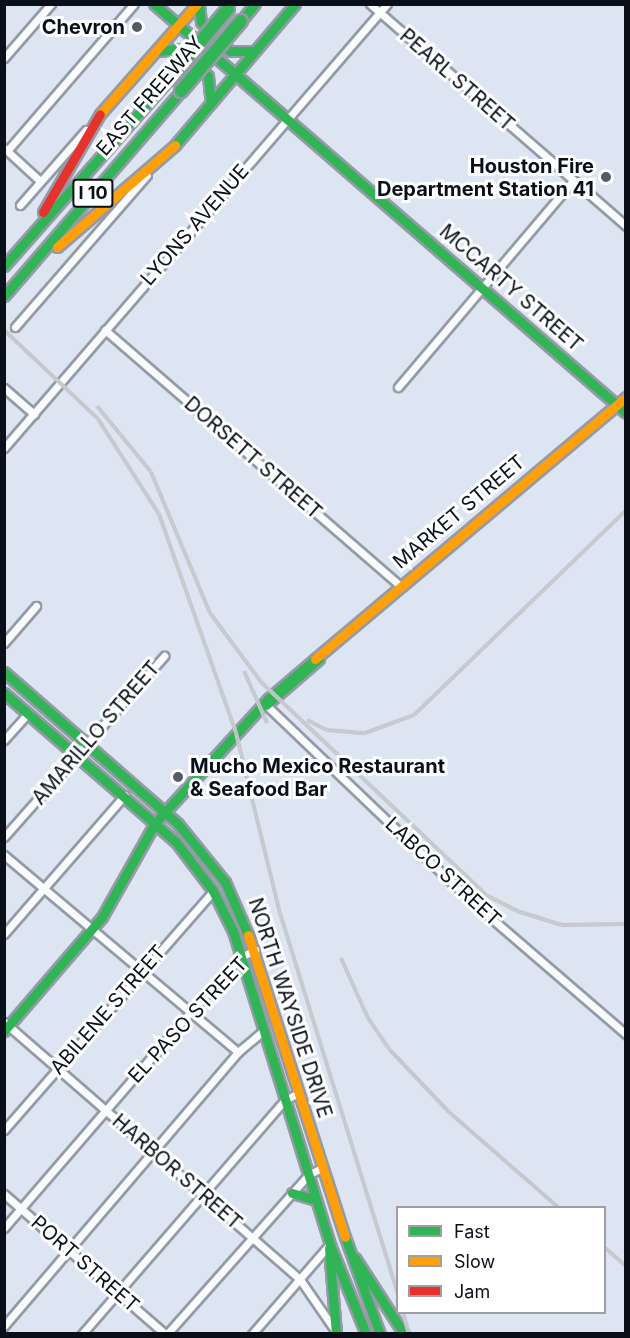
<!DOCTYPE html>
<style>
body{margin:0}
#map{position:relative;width:630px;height:1338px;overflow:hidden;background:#dde5f2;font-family:Inter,sans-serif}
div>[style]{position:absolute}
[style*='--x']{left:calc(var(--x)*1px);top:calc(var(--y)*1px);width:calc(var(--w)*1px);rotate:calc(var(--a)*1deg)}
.roads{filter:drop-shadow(2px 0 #949ba6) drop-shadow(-2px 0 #949ba6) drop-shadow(0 2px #949ba6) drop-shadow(0 -2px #949ba6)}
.street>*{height:7px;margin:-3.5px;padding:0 3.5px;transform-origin:3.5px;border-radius:3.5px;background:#fafbfd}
.fast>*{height:9px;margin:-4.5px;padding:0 4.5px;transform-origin:4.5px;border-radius:4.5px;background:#30b455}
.slow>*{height:9px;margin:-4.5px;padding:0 4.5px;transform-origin:4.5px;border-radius:4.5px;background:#ff9f0a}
.jam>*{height:9px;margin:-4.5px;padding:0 4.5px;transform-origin:4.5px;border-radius:4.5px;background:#e5322d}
.rail>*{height:4px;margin-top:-2px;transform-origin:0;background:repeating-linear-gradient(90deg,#fff 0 4.5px,#c5c8cc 0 9px);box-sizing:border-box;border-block:2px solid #c5c8cc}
.bridges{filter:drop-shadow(2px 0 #949ba6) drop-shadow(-2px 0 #949ba6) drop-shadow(0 2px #949ba6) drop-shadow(0 -2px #949ba6)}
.fast-bridge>*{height:12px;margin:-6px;padding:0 6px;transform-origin:6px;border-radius:6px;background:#30b455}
.dots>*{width:16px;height:16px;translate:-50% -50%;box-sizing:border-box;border:3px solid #fff;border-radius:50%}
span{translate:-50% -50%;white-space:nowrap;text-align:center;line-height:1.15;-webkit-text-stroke:6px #fff;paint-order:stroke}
.shield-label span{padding:2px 4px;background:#fff;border:2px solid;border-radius:4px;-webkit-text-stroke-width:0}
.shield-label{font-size:18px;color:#091019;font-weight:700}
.poi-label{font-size:20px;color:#091019;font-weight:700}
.right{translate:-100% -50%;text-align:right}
.left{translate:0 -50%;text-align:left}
.street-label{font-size:20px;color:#091019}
.frame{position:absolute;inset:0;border:6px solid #091019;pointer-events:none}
.legend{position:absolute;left:396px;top:1206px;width:210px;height:108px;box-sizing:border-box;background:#fff;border:2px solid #9d9fa3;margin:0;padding:8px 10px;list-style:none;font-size:18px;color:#091019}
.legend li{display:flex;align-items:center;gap:12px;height:30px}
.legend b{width:30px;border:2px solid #9d9fa3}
</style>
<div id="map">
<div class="roads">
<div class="street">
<i style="--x:370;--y:4;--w:339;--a:40.9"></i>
<i style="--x:4;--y:58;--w:72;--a:-49"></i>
<i style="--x:4;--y:148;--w:49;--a:42.5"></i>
<i style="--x:7;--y:151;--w:194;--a:-49.2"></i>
<i style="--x:20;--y:205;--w:100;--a:-48.7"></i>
<i style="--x:15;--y:327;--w:201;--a:-49"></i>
<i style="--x:105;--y:330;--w:391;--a:40.9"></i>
<i style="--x:398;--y:387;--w:270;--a:-49.7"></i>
<i style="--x:4;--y:388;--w:40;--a:41"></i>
<i style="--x:4;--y:448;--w:586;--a:-49.22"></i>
<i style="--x:4;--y:643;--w:49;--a:-49.1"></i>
<i style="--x:266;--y:705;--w:282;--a:43.7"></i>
<i style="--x:470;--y:900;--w:206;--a:40.7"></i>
<i style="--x:4;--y:740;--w:36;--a:-48"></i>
<i style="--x:4;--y:837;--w:242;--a:-48.5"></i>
<i style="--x:4;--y:855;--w:306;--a:40.1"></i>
<i style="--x:4;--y:934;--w:184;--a:-49"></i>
<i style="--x:4;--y:1022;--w:391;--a:41"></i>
<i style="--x:299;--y:1278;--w:62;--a:55.5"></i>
<i style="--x:4;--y:1130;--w:317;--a:-48.8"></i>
<i style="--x:4;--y:1194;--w:213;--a:41"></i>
<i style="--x:4;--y:1228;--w:286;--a:-49.2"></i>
<i style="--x:191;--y:1011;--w:74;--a:-47.2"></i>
<i style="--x:241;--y:957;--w:16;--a:-27"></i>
<i style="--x:4;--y:1326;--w:360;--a:-49.5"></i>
<i style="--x:238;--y:1052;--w:33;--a:-40"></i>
<i style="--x:82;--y:1334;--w:310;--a:-49.1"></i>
<i style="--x:285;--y:1100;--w:16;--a:-27"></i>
<i style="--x:167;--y:1334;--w:213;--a:-48.4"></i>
<i style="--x:308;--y:1175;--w:16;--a:-27"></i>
<i style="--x:252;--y:1334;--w:118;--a:-49.1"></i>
</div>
<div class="fast">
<i style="--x:154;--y:4;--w:107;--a:40.8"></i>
<i style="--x:199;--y:4;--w:18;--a:84"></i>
<i style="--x:201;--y:22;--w:41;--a:45"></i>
<i style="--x:230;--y:51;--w:24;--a:0"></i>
<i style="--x:241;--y:21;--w:22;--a:-51"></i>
<i style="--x:158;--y:51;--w:19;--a:-6"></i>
<i style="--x:177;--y:49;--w:41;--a:41.1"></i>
<i style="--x:208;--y:76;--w:27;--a:84"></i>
<i style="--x:235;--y:74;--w:517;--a:40.93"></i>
<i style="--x:175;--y:145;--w:185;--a:-49.6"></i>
<i style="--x:4;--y:266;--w:248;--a:-48.6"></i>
<i style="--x:4;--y:296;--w:271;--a:-49.2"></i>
<i style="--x:4;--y:672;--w:231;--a:41.1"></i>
<i style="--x:178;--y:824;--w:75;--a:51"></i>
<i style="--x:225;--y:882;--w:58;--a:66.5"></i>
<i style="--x:4;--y:693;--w:228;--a:40.9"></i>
<i style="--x:176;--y:842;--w:61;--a:52.9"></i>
<i style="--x:213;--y:891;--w:45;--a:63.4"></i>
<i style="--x:233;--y:931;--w:329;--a:72.8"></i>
<i style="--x:330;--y:1245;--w:96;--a:68"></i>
<i style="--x:266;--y:705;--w:70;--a:-41"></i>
<i style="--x:4;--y:1031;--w:150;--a:-49.3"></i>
<i style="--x:102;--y:917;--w:108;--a:-60.6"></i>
<i style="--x:155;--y:823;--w:168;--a:-47.7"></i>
<i style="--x:268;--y:699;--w:62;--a:-40.4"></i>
<i style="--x:292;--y:1193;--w:25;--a:16"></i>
<i style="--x:345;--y:1237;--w:103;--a:70.2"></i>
<i style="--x:329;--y:1248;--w:85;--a:85.3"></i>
<i style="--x:355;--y:1258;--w:90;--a:57.2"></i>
</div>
<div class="slow">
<i style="--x:100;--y:114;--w:147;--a:-48.6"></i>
<i style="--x:57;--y:247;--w:156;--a:-40.8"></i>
<i style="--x:315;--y:659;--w:407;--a:-40.1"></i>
<i style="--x:248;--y:935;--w:317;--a:72.2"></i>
</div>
<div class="jam">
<i style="--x:43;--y:212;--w:113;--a:-59.8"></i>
</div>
</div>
<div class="rail">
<i style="--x:4;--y:330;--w:129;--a:43.4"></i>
<i style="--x:98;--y:419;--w:113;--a:57.3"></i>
<i style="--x:159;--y:514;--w:232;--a:70.6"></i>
<i style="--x:236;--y:733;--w:185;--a:76.3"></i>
<i style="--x:280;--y:913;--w:400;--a:72.8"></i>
<i style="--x:97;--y:406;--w:85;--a:50.7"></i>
<i style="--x:151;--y:472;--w:153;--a:67.3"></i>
<i style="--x:210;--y:613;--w:86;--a:53.5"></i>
<i style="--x:261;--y:682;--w:310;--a:43.4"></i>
<i style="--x:486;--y:895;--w:35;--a:27"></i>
<i style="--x:517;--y:911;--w:47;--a:17.3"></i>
<i style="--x:562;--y:925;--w:64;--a:-0.9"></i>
<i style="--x:244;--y:671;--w:57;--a:66.1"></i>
<i style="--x:307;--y:720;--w:22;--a:27"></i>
<i style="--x:327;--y:730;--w:38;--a:5"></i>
<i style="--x:365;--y:733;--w:52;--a:-20.2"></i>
<i style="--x:414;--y:715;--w:295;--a:-44"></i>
<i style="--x:341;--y:958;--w:66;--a:65.8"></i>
<i style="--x:368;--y:1018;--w:37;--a:56"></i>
<i style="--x:389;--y:1049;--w:87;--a:46.4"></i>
<i style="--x:449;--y:1112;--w:146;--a:41.1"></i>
<i style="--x:604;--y:1247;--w:29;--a:41"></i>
<i style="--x:403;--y:1312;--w:23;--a:75"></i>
</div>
<div class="bridges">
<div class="fast-bridge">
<i style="--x:168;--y:80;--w:93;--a:-49.8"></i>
<i style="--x:181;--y:91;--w:92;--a:-49.4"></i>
</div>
</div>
<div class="dots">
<i style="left:137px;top:27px;background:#535b65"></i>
<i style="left:606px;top:177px;background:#535b65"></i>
<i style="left:178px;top:777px;background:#535b65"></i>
</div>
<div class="shield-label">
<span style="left:93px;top:193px">I 10</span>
</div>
<div class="poi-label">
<span class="right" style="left:125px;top:27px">Chevron</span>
<span class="right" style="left:594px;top:178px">Houston Fire<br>Department Station 41</span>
<span class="left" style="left:190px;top:778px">Mucho Mexico Restaurant<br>&amp; Seafood Bar</span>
</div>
<div class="street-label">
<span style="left:457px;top:80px;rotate:41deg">PEARL STREET</span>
<span style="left:150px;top:96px;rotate:-49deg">EAST FREEWAY</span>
<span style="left:195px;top:225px;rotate:-49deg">LYONS AVENUE</span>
<span style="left:511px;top:288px;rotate:41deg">MCCARTY STREET</span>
<span style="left:253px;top:458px;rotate:41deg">DORSETT STREET</span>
<span style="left:459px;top:512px;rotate:-40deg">MARKET STREET</span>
<span style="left:96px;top:733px;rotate:-49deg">AMARILLO STREET</span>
<span style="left:443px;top:872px;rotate:43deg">LABCO STREET</span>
<span style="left:290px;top:1008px;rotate:72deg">NORTH WAYSIDE DRIVE</span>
<span style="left:108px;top:1010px;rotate:-49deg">ABILENE STREET</span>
<span style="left:188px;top:1020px;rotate:-47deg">EL PASO STREET</span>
<span style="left:177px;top:1172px;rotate:41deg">HARBOR STREET</span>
<span style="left:85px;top:1264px;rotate:41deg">PORT STREET</span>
</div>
<div class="frame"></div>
<ul class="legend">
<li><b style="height:8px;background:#30b455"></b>Fast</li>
<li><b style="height:8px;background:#ff9f0a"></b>Slow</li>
<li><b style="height:8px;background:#e5322d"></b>Jam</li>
</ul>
</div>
